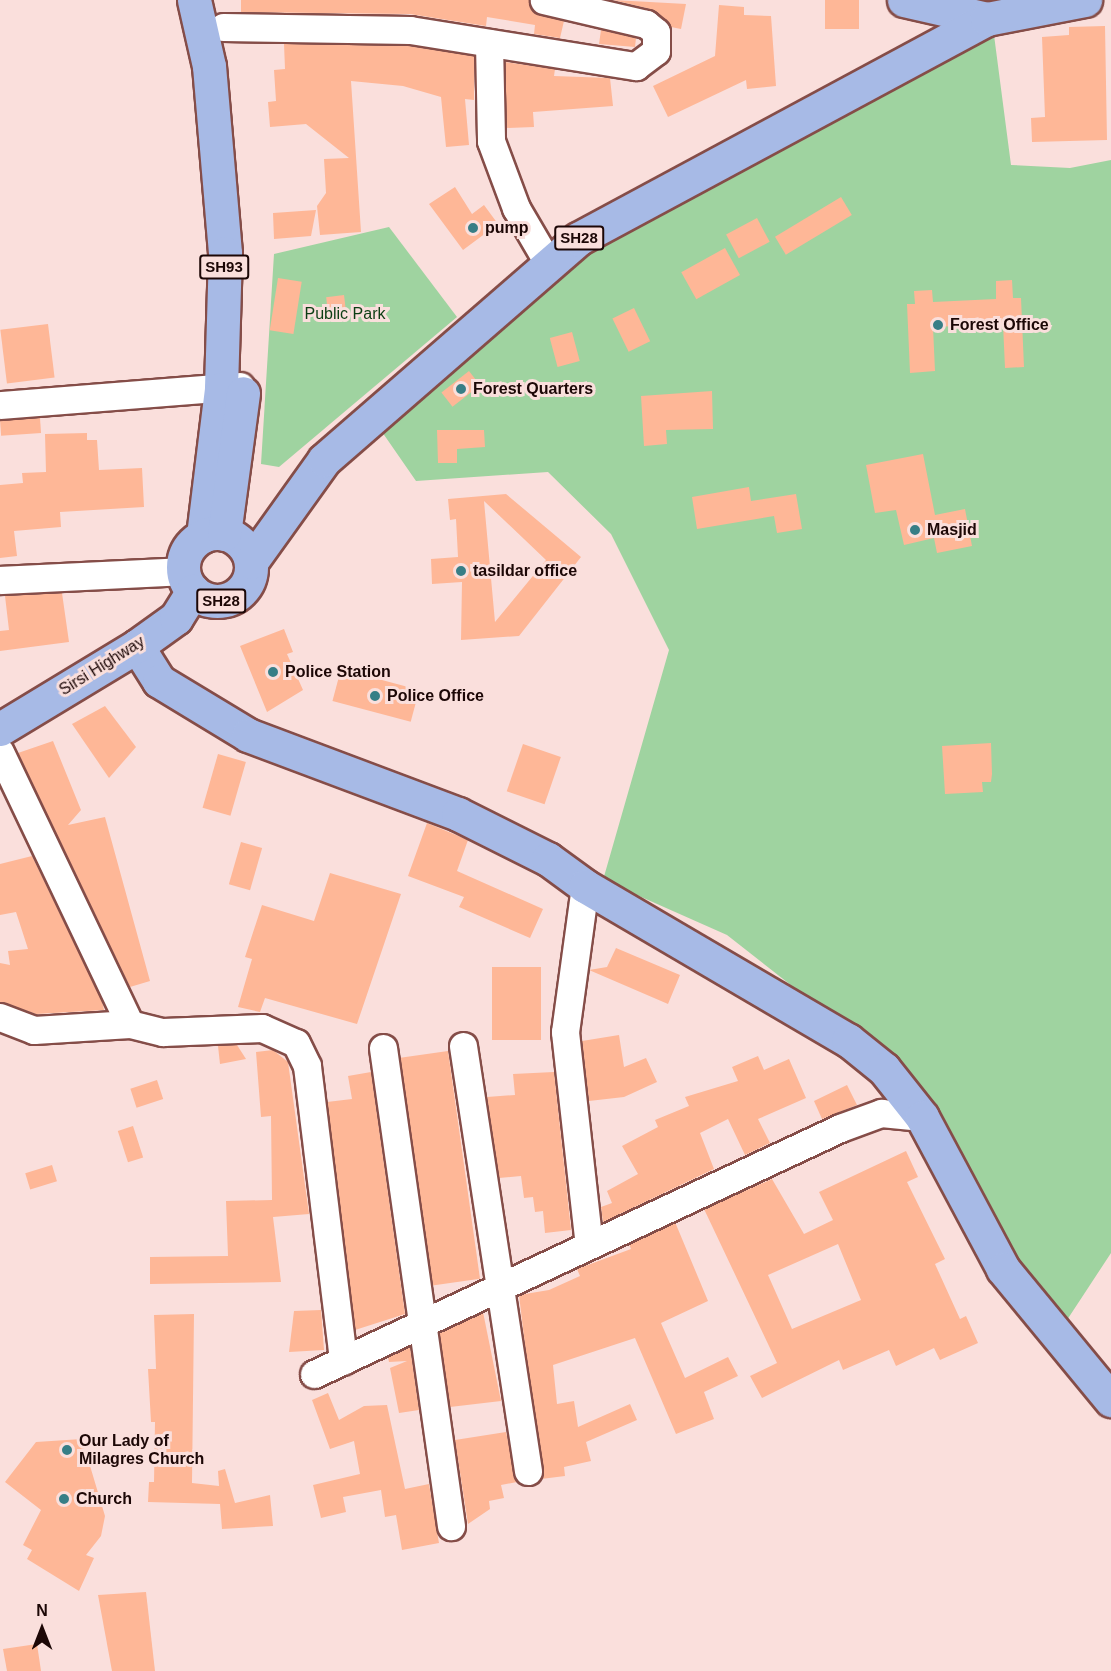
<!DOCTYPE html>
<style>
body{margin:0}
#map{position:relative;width:1111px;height:1671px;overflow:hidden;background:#fadfdc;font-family:Arial,sans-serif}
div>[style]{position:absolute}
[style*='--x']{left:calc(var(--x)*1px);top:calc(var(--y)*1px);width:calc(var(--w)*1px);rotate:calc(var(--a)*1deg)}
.green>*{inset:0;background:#9fd3a0}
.building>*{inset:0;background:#feb797;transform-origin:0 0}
.roads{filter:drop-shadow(2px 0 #854d48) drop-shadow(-2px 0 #854d48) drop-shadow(0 2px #854d48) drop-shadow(0 -2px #854d48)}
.minor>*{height:27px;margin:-13.5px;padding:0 13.5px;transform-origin:13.5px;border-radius:13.5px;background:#fff}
.major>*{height:33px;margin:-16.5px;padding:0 16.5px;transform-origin:16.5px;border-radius:16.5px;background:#a7bae6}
.major>.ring{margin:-16.5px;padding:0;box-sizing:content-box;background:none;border:33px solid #a7bae6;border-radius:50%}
.dots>*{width:16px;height:16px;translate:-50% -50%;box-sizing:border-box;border:3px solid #fadfdc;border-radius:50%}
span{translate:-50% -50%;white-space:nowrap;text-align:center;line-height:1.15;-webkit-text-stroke:6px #fadfdc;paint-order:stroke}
.shield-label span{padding:2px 4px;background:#fadfdc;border:2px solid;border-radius:4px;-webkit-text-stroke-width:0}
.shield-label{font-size:15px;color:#1c0706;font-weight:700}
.poi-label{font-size:16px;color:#1c0706;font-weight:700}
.left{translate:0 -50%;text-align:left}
.park-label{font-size:16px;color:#0c3e13}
.street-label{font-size:16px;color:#1c0706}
.north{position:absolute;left:12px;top:1599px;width:60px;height:60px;-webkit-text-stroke:4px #fadfdc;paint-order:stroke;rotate:0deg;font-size:16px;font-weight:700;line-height:24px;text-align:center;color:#1c0706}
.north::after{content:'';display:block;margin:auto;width:21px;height:27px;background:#1c0706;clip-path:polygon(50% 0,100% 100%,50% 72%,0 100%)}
</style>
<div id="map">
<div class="green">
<i style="clip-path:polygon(994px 35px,1011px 165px,1070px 168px,1111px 160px,1111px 1253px,1067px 1320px,1030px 1282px,875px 1051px,727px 935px,603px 880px,669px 650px,611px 534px,548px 472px,416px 481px,380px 429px,578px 255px)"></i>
<i style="clip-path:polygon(389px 227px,457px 317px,279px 467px,261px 464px,274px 254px)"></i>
</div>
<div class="building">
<i style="clip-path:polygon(241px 0,529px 0,534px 12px,564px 21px,560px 38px,534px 34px,535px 25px,487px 17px,486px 26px,410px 14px,241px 12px)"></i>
<i style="clip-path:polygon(613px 0,686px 4px,681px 29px,671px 27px,650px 9px)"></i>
<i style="left:825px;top:0;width:34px;height:29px"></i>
<i style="clip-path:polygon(719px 5px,744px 7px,744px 15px,771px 16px,776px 86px,747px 89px,746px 80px,668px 117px,653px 86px,715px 56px)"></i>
<i style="clip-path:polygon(1105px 26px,1107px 140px,1032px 142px,1031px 118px,1045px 117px,1042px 37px,1069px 35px,1069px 27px)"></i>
<i style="clip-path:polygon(601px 30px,636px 38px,635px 47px,599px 44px)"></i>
<i style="clip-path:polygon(284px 44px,409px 46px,474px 56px,474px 100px,465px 99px,469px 145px,446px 147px,441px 97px,403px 86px,351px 81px,361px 232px,320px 235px,317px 206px,326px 193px,324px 159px,349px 158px,306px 124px,270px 127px,268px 102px,276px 101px,274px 70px,285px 69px)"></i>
<i style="clip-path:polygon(505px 62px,555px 69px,554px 76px,610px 78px,613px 106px,533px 112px,534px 127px,506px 128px)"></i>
<i style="clip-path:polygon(455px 187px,472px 214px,484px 205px,498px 224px,463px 250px,429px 204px)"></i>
<i style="left:841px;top:197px;width:21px;height:77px;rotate:59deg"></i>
<i style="clip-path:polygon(316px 210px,311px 236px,274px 239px,273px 213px)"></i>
<i style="left:757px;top:218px;width:27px;height:35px;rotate:62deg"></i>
<i style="left:725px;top:248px;width:31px;height:50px;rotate:61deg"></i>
<i style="left:278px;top:278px;width:24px;height:53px;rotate:9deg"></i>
<i style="clip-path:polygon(1012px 280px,1013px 298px,1021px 298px,1024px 367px,1005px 368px,1003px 324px,933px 327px,935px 371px,910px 373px,907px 304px,915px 304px,914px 291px,932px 290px,933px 302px,996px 299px,996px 281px)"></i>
<i style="left:344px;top:295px;width:16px;height:18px;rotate:83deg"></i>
<i style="left:634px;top:308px;width:37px;height:24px;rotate:64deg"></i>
<i style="left:48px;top:324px;width:54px;height:48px;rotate:83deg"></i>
<i style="left:572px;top:332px;width:30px;height:23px;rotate:75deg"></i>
<i style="left:469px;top:371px;width:18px;height:35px;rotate:52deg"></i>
<i style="clip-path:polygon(712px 391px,713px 429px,666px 430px,667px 444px,644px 446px,641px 396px)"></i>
<i style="left:40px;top:418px;width:15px;height:40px;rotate:86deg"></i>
<i style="clip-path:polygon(437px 430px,484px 430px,485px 447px,457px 449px,457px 463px,438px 463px)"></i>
<i style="clip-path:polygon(87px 433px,87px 440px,97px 440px,99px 470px,142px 468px,144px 507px,60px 512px,61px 527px,14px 531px,17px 556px,0 558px,0 485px,23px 483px,22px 473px,46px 472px,45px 434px)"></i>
<i style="clip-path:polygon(923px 454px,935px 515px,965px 509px,972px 546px,937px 553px,934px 538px,904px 545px,896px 510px,875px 513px,866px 465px)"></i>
<i style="clip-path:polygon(749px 487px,751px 501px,796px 494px,802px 529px,777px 533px,774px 516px,697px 529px,692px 497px)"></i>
<i style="clip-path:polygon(evenodd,506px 494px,581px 557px,519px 636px,461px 640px,462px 582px,432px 584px,431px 559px,458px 557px,456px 519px,450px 520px,448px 499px,506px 494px,484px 501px,546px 560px,495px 622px,484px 501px)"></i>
<i style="clip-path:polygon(62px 593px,69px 642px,0 651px,0 631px,9px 630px,5px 596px)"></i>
<i style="clip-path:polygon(284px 629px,293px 652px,287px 654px,303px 690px,267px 712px,240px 646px)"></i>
<i style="left:341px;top:669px;width:81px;height:33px;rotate:15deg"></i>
<i style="clip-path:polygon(105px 706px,136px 747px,109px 778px,72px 724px)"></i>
<i style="clip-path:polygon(53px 741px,81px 810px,68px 825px,105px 817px,150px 981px,130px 987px,18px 753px)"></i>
<i style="clip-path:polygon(991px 743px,992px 774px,991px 782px,982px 782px,983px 792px,945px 794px,942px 746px)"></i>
<i style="left:523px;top:744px;width:40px;height:50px;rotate:19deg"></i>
<i style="left:218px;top:754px;width:29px;height:56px;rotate:16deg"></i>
<i style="clip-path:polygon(427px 823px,468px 840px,457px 871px,543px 909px,530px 938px,459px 907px,464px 897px,408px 876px)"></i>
<i style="left:241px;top:842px;width:22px;height:44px;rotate:16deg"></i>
<i style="clip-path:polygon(32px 856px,102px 1001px,104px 1010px,36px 1014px,0 1002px,0 963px,10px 965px,8px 951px,28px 949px,16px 912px,0 915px,0 864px)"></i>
<i style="clip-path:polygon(330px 873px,401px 894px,357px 1024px,265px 998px,260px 1012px,238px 1007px,252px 959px,245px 957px,262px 905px,314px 921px)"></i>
<i style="clip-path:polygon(616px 948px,680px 975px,668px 1004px,589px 970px,607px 967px)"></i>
<i style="left:492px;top:967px;width:49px;height:73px"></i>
<i style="clip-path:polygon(619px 1035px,624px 1067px,646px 1058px,657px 1082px,624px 1097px,589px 1101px,582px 1041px)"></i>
<i style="clip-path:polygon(237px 1045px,246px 1059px,220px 1064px,218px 1046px)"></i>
<i style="clip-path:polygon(273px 1050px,288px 1062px,309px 1214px,273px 1217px,281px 1282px,150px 1284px,150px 1257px,228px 1256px,226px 1201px,272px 1200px,271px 1116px,261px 1117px,256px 1052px)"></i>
<i style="left:448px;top:1051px;width:230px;height:48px;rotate:82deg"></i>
<i style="clip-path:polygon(758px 1056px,764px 1070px,789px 1059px,806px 1098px,758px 1119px,770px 1143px,745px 1155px,728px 1119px,700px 1133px,714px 1169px,603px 1222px,601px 1207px,612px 1203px,607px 1191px,638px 1174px,622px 1146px,658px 1127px,655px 1120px,689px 1106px,685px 1097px,738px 1081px,732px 1067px)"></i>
<i style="clip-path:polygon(371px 1072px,405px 1314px,355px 1330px,327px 1102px,352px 1099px,348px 1076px)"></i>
<i style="clip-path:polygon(554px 1072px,571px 1230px,545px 1233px,543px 1211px,535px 1212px,533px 1197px,524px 1198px,521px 1176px,499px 1178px,487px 1097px,515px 1095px,513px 1074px)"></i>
<i style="left:157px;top:1080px;width:20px;height:28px;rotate:72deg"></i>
<i style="clip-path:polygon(847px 1085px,857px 1105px,822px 1119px,814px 1101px)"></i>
<i style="left:133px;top:1126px;width:33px;height:16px;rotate:72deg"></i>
<i style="clip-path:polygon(evenodd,906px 1151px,918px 1177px,907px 1182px,945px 1259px,935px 1264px,960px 1319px,966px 1316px,978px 1343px,940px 1360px,934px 1348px,896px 1366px,889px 1350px,843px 1370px,839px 1360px,762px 1398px,750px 1376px,777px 1363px,704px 1209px,772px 1179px,804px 1234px,833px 1220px,819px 1192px,906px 1151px,838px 1244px,861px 1300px,792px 1329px,768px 1275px,838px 1244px)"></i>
<i style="left:52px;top:1165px;width:17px;height:28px;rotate:73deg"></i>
<i style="clip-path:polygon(675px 1222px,708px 1301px,661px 1323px,685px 1378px,728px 1357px,738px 1376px,704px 1392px,714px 1419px,676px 1434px,635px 1338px,553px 1365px,557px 1404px,574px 1401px,578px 1427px,630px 1404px,637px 1420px,586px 1442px,591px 1461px,564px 1467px,565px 1476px,541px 1479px,519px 1295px,549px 1290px,580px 1276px,577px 1269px,631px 1249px,629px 1244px)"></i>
<i style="clip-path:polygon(321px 1310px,324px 1350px,289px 1352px,294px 1311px)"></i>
<i style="clip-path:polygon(483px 1312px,501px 1401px,450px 1407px,439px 1333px)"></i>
<i style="clip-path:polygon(194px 1314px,192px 1483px,219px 1486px,218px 1471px,225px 1469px,235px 1503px,270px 1495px,273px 1526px,222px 1529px,220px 1504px,148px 1502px,149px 1482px,154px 1482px,155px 1422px,151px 1422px,148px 1369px,156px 1369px,154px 1315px)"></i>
<i style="clip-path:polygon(410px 1347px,419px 1410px,399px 1413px,390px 1368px,407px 1361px,389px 1362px,388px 1357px)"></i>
<i style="clip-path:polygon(328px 1393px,339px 1420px,364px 1406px,387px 1405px,405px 1489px,429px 1484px,439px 1543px,402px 1550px,396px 1515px,385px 1517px,381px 1490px,343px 1497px,346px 1512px,321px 1518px,313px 1485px,360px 1474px,354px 1441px,330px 1449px,312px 1400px)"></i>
<i style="clip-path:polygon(506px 1432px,517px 1482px,501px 1485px,504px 1498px,489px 1501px,490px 1509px,468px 1524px,455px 1440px)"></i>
<i style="clip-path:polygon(82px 1439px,105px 1516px,101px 1536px,86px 1555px,94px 1558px,79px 1591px,27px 1559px,32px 1550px,23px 1545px,41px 1510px,5px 1482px,36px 1442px)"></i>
<i style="clip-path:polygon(146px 1592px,155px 1671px,112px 1671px,98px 1595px)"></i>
<i style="clip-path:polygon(37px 1644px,41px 1671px,7px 1671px,3px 1649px)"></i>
</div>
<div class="roads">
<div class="minor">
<i style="--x:223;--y:27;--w:187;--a:0.9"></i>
<i style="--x:410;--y:30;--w:229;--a:9.1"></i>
<i style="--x:636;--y:66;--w:25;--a:-37"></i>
<i style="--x:656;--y:51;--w:19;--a:-90"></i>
<i style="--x:656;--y:32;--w:13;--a:-141"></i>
<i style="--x:646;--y:24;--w:105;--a:-166.8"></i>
<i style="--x:489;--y:43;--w:98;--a:88.8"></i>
<i style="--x:491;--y:141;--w:72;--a:69.5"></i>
<i style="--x:516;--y:208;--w:61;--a:59.7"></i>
<i style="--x:0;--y:405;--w:241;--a:-4.5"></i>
<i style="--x:0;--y:580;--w:183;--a:-2.8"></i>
<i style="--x:0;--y:752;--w:301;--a:64.5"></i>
<i style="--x:130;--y:1024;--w:34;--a:14"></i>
<i style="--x:163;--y:1032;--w:99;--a:-2.3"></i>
<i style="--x:262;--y:1028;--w:37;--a:24"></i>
<i style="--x:296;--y:1043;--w:25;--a:64"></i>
<i style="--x:307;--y:1066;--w:297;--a:83"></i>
<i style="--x:585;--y:886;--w:147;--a:97.8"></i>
<i style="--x:565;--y:1032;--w:214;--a:83.6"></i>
<i style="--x:0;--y:1017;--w:36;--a:21"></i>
<i style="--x:34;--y:1030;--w:96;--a:-3.6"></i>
<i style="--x:463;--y:1046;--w:430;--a:81.3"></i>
<i style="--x:383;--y:1048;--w:483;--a:81.9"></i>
<i style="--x:314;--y:1374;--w:581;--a:-25.06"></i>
<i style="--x:840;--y:1128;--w:44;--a:-20.1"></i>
<i style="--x:881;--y:1113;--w:41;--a:5.6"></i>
</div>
<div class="major">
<i style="--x:194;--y:0;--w:68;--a:77.2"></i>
<i style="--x:209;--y:66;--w:188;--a:85.1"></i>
<i style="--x:225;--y:253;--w:136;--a:91.7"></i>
<i style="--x:221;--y:389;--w:148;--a:97"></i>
<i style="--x:904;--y:0;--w:85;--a:12.9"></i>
<i class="ring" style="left:183px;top:533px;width:35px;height:35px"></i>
<i style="--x:224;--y:534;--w:142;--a:-82.3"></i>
<i style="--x:251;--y:562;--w:125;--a:-54.4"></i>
<i style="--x:324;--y:460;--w:337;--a:-41"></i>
<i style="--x:578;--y:239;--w:464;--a:-28.3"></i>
<i style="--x:987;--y:19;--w:100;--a:-11"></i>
<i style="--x:137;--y:646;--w:41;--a:57.8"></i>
<i style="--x:159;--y:681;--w:104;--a:31.2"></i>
<i style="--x:248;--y:735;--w:224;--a:20.6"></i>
<i style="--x:458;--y:814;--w:101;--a:26.6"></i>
<i style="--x:548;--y:859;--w:46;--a:36.1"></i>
<i style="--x:585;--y:886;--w:305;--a:30.4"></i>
<i style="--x:848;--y:1040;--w:46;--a:38.9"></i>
<i style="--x:884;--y:1069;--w:61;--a:51.6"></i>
<i style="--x:922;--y:1117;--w:172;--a:61.9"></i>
<i style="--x:1003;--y:1269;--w:170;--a:50.5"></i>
<i style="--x:0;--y:729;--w:160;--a:-31.2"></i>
<i style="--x:137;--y:646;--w:48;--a:-35.7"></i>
<i style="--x:176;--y:618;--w:32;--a:-58"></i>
</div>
</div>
<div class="dots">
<i style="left:473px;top:228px;background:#377e86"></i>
<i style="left:938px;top:325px;background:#377e86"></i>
<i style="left:461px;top:389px;background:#377e86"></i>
<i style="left:915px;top:530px;background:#377e86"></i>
<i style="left:461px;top:571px;background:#377e86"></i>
<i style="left:273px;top:672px;background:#377e86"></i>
<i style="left:375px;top:696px;background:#377e86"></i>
<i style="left:67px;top:1450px;background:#377e86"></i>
<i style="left:64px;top:1499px;background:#377e86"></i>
</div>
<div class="shield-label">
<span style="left:579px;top:238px">SH28</span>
<span style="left:224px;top:267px">SH93</span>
<span style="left:221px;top:601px">SH28</span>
</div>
<div class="poi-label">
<span class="left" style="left:485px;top:228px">pump</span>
<span class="left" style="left:950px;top:325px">Forest Office</span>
<span class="left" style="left:473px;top:389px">Forest Quarters</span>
<span class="left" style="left:927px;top:530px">Masjid</span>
<span class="left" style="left:473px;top:571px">tasildar office</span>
<span class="left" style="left:285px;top:672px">Police Station</span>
<span class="left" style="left:387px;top:696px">Police Office</span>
<span class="left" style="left:79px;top:1450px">Our Lady of<br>Milagres Church</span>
<span class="left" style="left:76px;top:1499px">Church</span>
</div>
<div class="park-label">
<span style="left:345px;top:314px">Public Park</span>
</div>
<div class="street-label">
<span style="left:102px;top:666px;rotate:-32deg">Sirsi Highway</span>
</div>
<div class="north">N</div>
</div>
